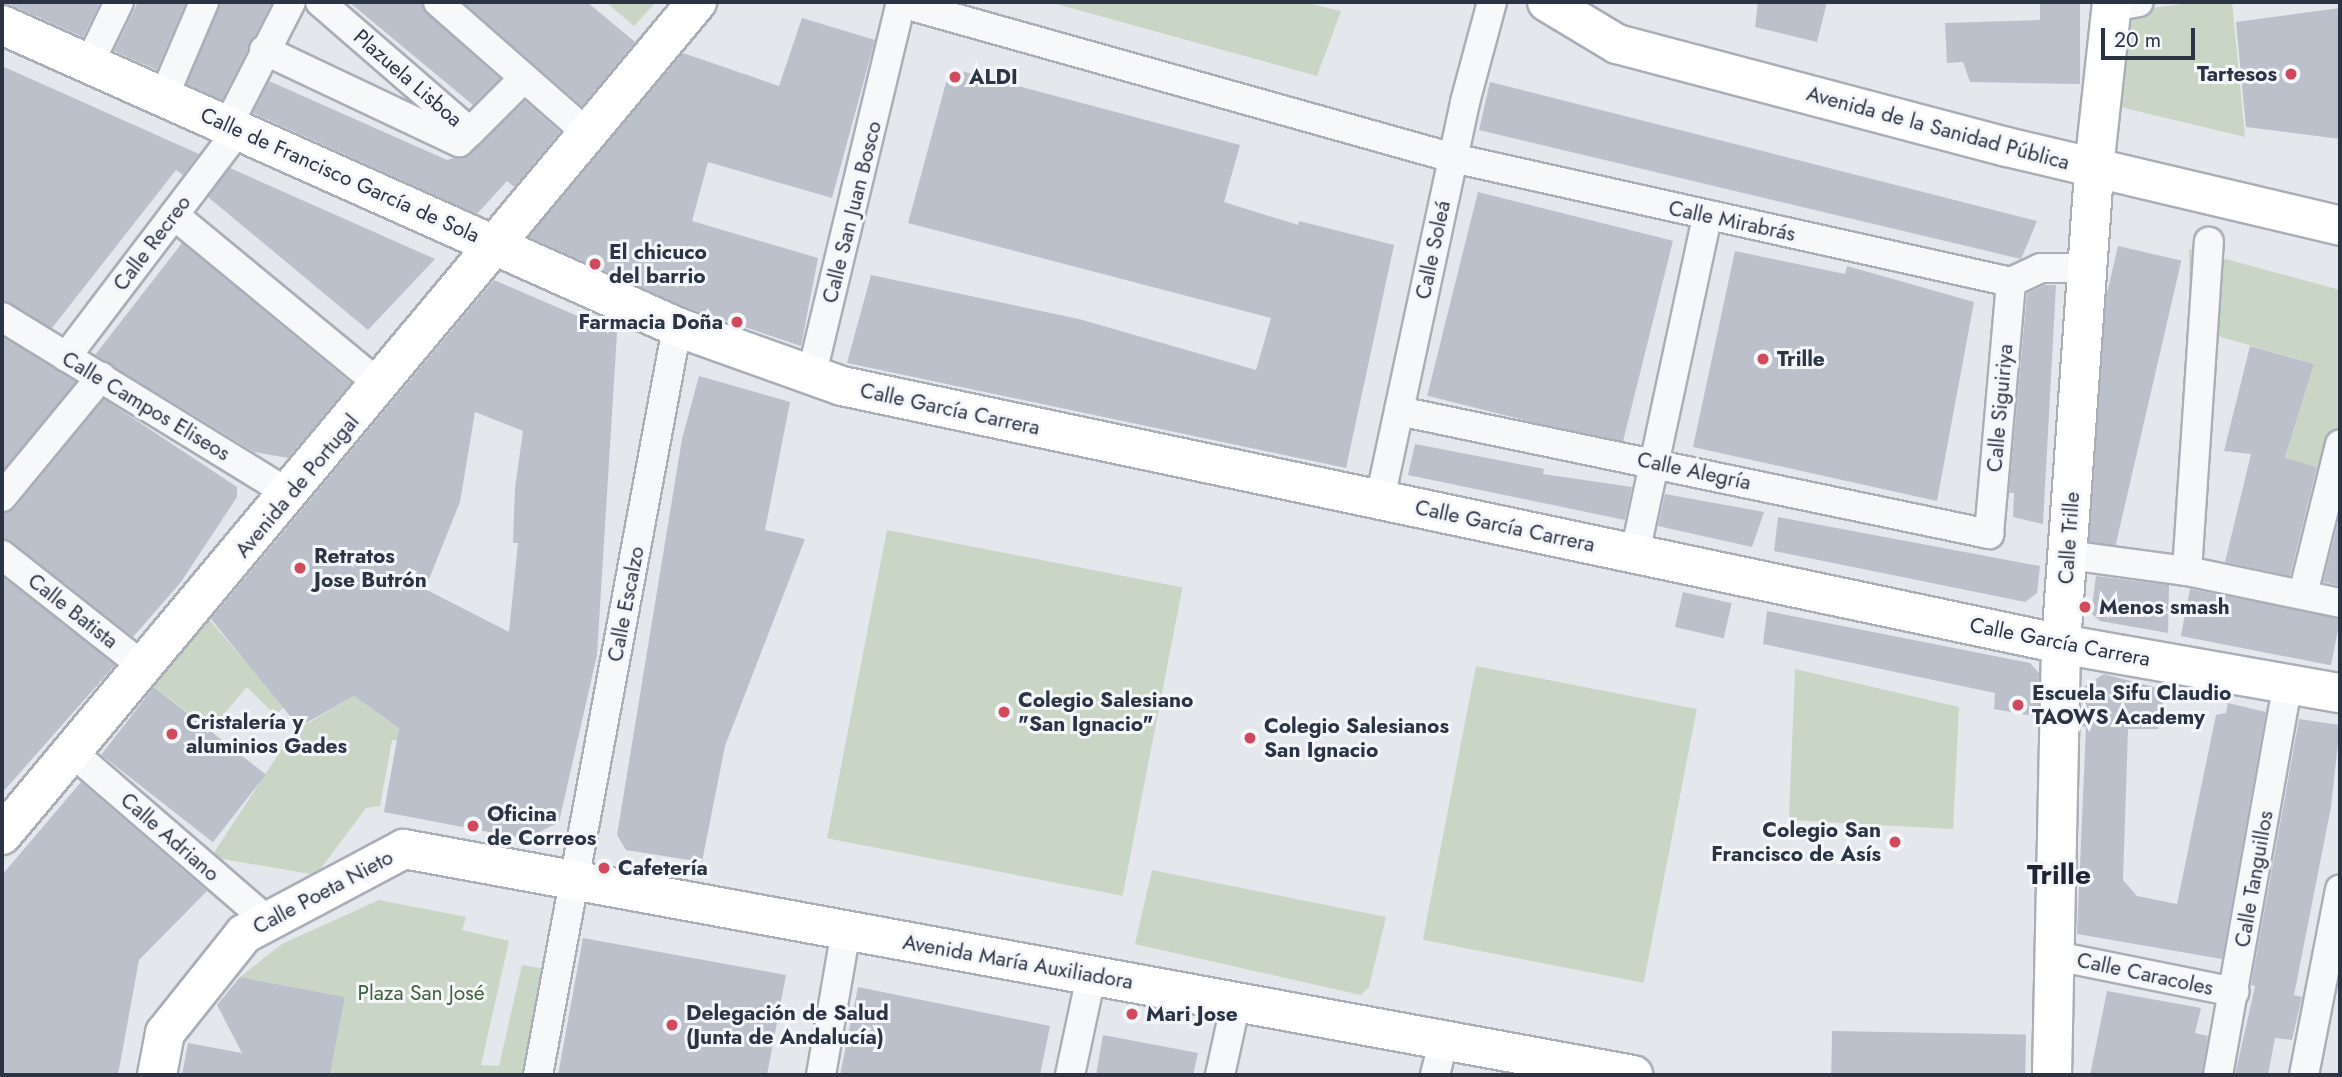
<!DOCTYPE html>
<meta charset="utf-8">
<style>
body{margin:0}
#map{position:relative;width:2342px;height:1077px;overflow:hidden;background:#e4e7ec;font-family:Jost,sans-serif}
div>[style]{position:absolute}
[style*='--x']{left:calc(var(--x)*1px);top:calc(var(--y)*1px);width:calc(var(--w)*1px);rotate:calc(var(--a)*1deg)}
.green>*{inset:0;background:#c9d6c5;transform-origin:0 0}
.building>*{inset:0;background:#bbc0ca;transform-origin:0 0}
.roads{filter:drop-shadow(2px 0 #a9aeb7) drop-shadow(-2px 0 #a9aeb7) drop-shadow(0 2px #a9aeb7) drop-shadow(0 -2px #a9aeb7)}
.street>*{height:28px;margin:-14px;padding:0 14px;transform-origin:14px;border-radius:14px;background:#f7f8fa}
.secondary>*{height:38px;margin:-19px;padding:0 19px;transform-origin:19px;border-radius:19px;background:#fff}
.dots>*{width:19px;height:19px;translate:-50% -50%;box-sizing:border-box;border:4px solid #f4f6f9;border-radius:50%}
span{translate:-50% -50%;white-space:nowrap;text-align:center;line-height:1.15;-webkit-text-stroke:6px #f4f6f9;paint-order:stroke}
.poi-label{font-size:21px;color:#2b3445;font-weight:700}
.right{translate:-100% -50%;text-align:right}
.left{translate:0 -50%;text-align:left}
.street-label{font-size:21px;color:#2b3445}
.park-label{font-size:21px;color:#3f6138}
.district-label{font-size:28px;color:#1d2536;font-weight:700}
.frame{position:absolute;inset:0;border:4px solid #2b3445;pointer-events:none}
.scale{position:absolute;left:2101px;top:28px;width:94px;height:32px;box-sizing:border-box;border:4px solid #2b3445;border-top:0;padding-left:9px;font-size:21px;line-height:24px;white-space:nowrap;color:#2b3445;-webkit-text-stroke:5px #f4f6f9;paint-order:stroke}
</style>
<div id="map">
<div class="green">
<i style="clip-path:polygon(606px 2px,656px 2px,634px 26px)"></i>
<i style="clip-path:polygon(1049px 2px,1303px 2px,1341px 11px,1317px 76px)"></i>
<i style="clip-path:polygon(2198px 2px,2232px 2px,2245px 137px,2112px 105px,2121px 12px)"></i>
<i style="clip-path:polygon(2189px 249px,2340px 290px,2340px 517px,2320px 511px,2326px 469px,2285px 459px,2314px 364px,2190px 328px)"></i>
<i style="left:887px;top:530px;width:301px;height:314px;rotate:11deg"></i>
<i style="clip-path:polygon(207px 617px,284px 706px,276px 716px,247px 687px,210px 730px,151px 684px)"></i>
<i style="left:1476px;top:666px;width:225px;height:279px;rotate:11deg"></i>
<i style="clip-path:polygon(1795px 669px,1959px 707px,1953px 829px,1789px 820px)"></i>
<i style="clip-path:polygon(354px 696px,399px 728px,397px 740px,392px 740px,380px 806px,366px 808px,316px 875px,211px 857px,293px 732px)"></i>
<i style="clip-path:polygon(1152px 870px,1386px 917px,1369px 987px,1361px 995px,1135px 944px)"></i>
<i style="clip-path:polygon(379px 900px,466px 917px,462px 930px,509px 941px,481px 1065px,499px 1066px,522px 965px,546px 969px,526px 1075px,330px 1075px,345px 997px,240px 977px,282px 944px)"></i>
</div>
<div class="building">
<i style="clip-path:polygon(4px 2px,92px 2px,99px 5px,83px 37px)"></i>
<i style="clip-path:polygon(138px 2px,186px 2px,157px 70px,114px 51px)"></i>
<i style="clip-path:polygon(220px 2px,272px 2px,222px 100px,187px 84px)"></i>
<i style="clip-path:polygon(349px 2px,422px 2px,427px 14px,500px 79px,473px 105px)"></i>
<i style="clip-path:polygon(463px 2px,587px 2px,635px 42px,582px 106px)"></i>
<i style="clip-path:polygon(1758px 2px,1827px 2px,1817px 42px,1755px 27px)"></i>
<i style="clip-path:polygon(2040px 2px,2080px 2px,2080px 84px,1970px 82px,1963px 62px,1947px 63px,1945px 23px,2040px 20px)"></i>
<i style="clip-path:polygon(2340px 8px,2340px 139px,2246px 127px,2236px 22px)"></i>
<i style="clip-path:polygon(802px 18px,875px 40px,832px 198px,708px 162px,692px 221px,818px 258px,801px 346px,685px 307px,529px 237px,683px 53px,779px 86px)"></i>
<i style="clip-path:polygon(2px 66px,199px 154px,183px 175px,176px 170px,52px 328px,2px 300px)"></i>
<i style="clip-path:polygon(950px 68px,1240px 145px,1224px 202px,1298px 225px,1299px 221px,1394px 245px,1346px 468px,847px 363px,871px 275px,1079px 319px,1256px 370px,1271px 318px,908px 223px)"></i>
<i style="clip-path:polygon(269px 81px,447px 160px,470px 154px,525px 101px,560px 132px,514px 187px,507px 181px,477px 214px,253px 113px)"></i>
<i style="clip-path:polygon(1490px 82px,1735px 144px,2037px 221px,2021px 259px,1479px 130px)"></i>
<i style="clip-path:polygon(230px 168px,435px 259px,368px 330px,208px 197px)"></i>
<i style="left:1478px;top:192px;width:201px;height:210px;rotate:14deg"></i>
<i style="clip-path:polygon(182px 243px,351px 383px,288px 458px,254px 452px,95px 355px)"></i>
<i style="left:2118px;top:246px;width:65px;height:298px;rotate:13deg"></i>
<i style="clip-path:polygon(1735px 251px,1845px 274px,1847px 266px,1974px 302px,1937px 501px,1693px 447px)"></i>
<i style="clip-path:polygon(evenodd,494px 280px,617px 333px,597px 655px,559px 822px,526px 839px,384px 812px,399px 728px,354px 696px,299px 727px,211px 619px,494px 280px,475px 412px,523px 431px,515px 488px,513px 543px,518px 543px,509px 632px,425px 589px,460px 502px,475px 412px)"></i>
<i style="clip-path:polygon(2045px 285px,2056px 285px,2043px 524px,2013px 517px,2014px 493px,2009px 493px,2027px 293px)"></i>
<i style="clip-path:polygon(2px 336px,76px 382px,2px 471px)"></i>
<i style="clip-path:polygon(2250px 346px,2314px 364px,2285px 458px,2317px 467px,2290px 576px,2225px 562px,2251px 454px,2224px 451px)"></i>
<i style="clip-path:polygon(699px 376px,790px 402px,765px 530px,805px 539px,725px 746px,702px 862px,626px 850px,617px 835px,682px 439px)"></i>
<i style="clip-path:polygon(104px 399px,237px 487px,237px 497px,181px 582px,133px 637px,12px 542px,2px 539px,2px 513px,15px 508px)"></i>
<i style="clip-path:polygon(1415px 444px,1544px 469px,1543px 474px,1632px 487px,1625px 520px,1408px 475px)"></i>
<i style="clip-path:polygon(1665px 494px,1764px 512px,1752px 547px,1658px 526px)"></i>
<i style="clip-path:polygon(1778px 517px,2040px 566px,2037px 593px,2025px 602px,1774px 551px)"></i>
<i style="clip-path:polygon(2338px 523px,2340px 523px,2340px 586px,2323px 582px)"></i>
<i style="clip-path:polygon(2px 576px,115px 665px,2px 793px)"></i>
<i style="clip-path:polygon(2096px 576px,2169px 585px,2168px 633px,2100px 621px,2091px 613px)"></i>
<i style="left:2190px;top:589px;width:153px;height:48px;rotate:11deg"></i>
<i style="left:1683px;top:592px;width:50px;height:36px;rotate:13deg"></i>
<i style="clip-path:polygon(1767px 611px,2030px 663px,2039px 673px,2038px 717px,1994px 709px,1995px 693px,1763px 644px)"></i>
<i style="clip-path:polygon(2104px 674px,2165px 690px,2158px 729px,2128px 729px,2123px 880px,2137px 896px,2177px 904px,2216px 715px,2226px 713px,2228px 703px,2266px 712px,2222px 959px,2077px 934px,2086px 727px,2081px 726px,2082px 688px)"></i>
<i style="left:154px;top:687px;width:142px;height:86px;rotate:38deg"></i>
<i style="clip-path:polygon(2299px 719px,2340px 725px,2331px 807px,2294px 995px,2302px 997px,2292px 1040px,2275px 1038px,2268px 1075px,2235px 1075px,2255px 986px,2251px 985px)"></i>
<i style="clip-path:polygon(81px 782px,207px 891px,139px 960px,118px 1075px,2px 1075px,2px 875px)"></i>
<i style="clip-path:polygon(583px 938px,786px 975px,767px 1075px,558px 1075px)"></i>
<i style="clip-path:polygon(240px 977px,345px 997px,330px 1075px,182px 1075px,188px 1043px,242px 1053px,217px 1005px)"></i>
<i style="clip-path:polygon(858px 987px,1050px 1026px,1040px 1075px,840px 1075px)"></i>
<i style="clip-path:polygon(2107px 991px,2201px 1008px,2195px 1033px,2208px 1036px,2202px 1075px,2090px 1075px)"></i>
<i style="left:1832px;top:1031px;width:194px;height:45px;rotate:1deg"></i>
<i style="clip-path:polygon(1103px 1035px,1198px 1053px,1193px 1075px,1096px 1075px)"></i>
</div>
<div class="roads">
<div class="street">
<i style="--x:320;--y:2;--w:198;--a:40.9"></i>
<i style="--x:470;--y:132;--w:76;--a:-45"></i>
<i style="--x:438;--y:2;--w:200;--a:41.3"></i>
<i style="--x:2111;--y:7;--w:28;--a:-10"></i>
<i style="--x:264;--y:50;--w:216;--a:25.3"></i>
<i style="--x:459;--y:142;--w:15;--a:-42"></i>
<i style="--x:89;--y:64;--w:69;--a:-64.2"></i>
<i style="--x:164;--y:96;--w:102;--a:-66.9"></i>
<i style="--x:228;--y:125;--w:138;--a:-62.9"></i>
<i style="--x:174;--y:215;--w:267;--a:39.5"></i>
<i style="--x:2011;--y:282;--w:33;--a:-25"></i>
<i style="--x:2041;--y:268;--w:46;--a:0"></i>
<i style="--x:2;--y:317;--w:338;--a:31.6"></i>
<i style="--x:66;--y:357;--w:285;--a:-52.8"></i>
<i style="--x:811;--y:377;--w:385;--a:-76.5"></i>
<i style="--x:901;--y:3;--w:573;--a:15.68"></i>
<i style="--x:1453;--y:158;--w:572;--a:12.53"></i>
<i style="--x:1399;--y:411;--w:603;--a:11.78"></i>
<i style="--x:1989;--y:534;--w:253;--a:-85"></i>
<i style="--x:2;--y:497;--w:156;--a:-50.5"></i>
<i style="--x:1380;--y:499;--w:406;--a:-77.9"></i>
<i style="--x:1465;--y:102;--w:104;--a:-74.9"></i>
<i style="--x:1635;--y:553;--w:345;--a:-77.9"></i>
<i style="--x:2;--y:555;--w:181;--a:38.3"></i>
<i style="--x:2068;--y:555;--w:120;--a:7.7"></i>
<i style="--x:2187;--y:571;--w:156;--a:11.8"></i>
<i style="--x:2187;--y:571;--w:330;--a:-86.2"></i>
<i style="--x:2303;--y:594;--w:154;--a:-76.1"></i>
<i style="--x:72;--y:752;--w:259;--a:40.8"></i>
<i style="--x:2056;--y:956;--w:182;--a:11.4"></i>
<i style="--x:538;--y:1075;--w:761;--a:-79.47"></i>
<i style="--x:821;--y:1075;--w:147;--a:-80.2"></i>
<i style="--x:1070;--y:1075;--w:101;--a:-78"></i>
<i style="--x:1220;--y:1075;--w:75;--a:-77.6"></i>
<i style="--x:1435;--y:1075;--w:36;--a:-76"></i>
<i style="--x:2218;--y:1075;--w:398;--a:-79.9"></i>
<i style="--x:2304;--y:1075;--w:189;--a:-79"></i>
</div>
<div class="secondary">
<i style="--x:1547;--y:2;--w:82;--a:31"></i>
<i style="--x:1617;--y:44;--w:403;--a:14.8"></i>
<i style="--x:2007;--y:147;--w:342;--a:13.3"></i>
<i style="--x:2;--y:25;--w:739;--a:24.1"></i>
<i style="--x:677;--y:327;--w:175;--a:19.7"></i>
<i style="--x:842;--y:386;--w:1246;--a:11.95"></i>
<i style="--x:2061;--y:644;--w:283;--a:10"></i>
<i style="--x:2;--y:835;--w:1085;--a:-50.16"></i>
<i style="--x:157;--y:1075;--w:43;--a:-79.2"></i>
<i style="--x:165;--y:1033;--w:127;--a:-51.4"></i>
<i style="--x:244;--y:934;--w:181;--a:-28"></i>
<i style="--x:404;--y:849;--w:1250;--a:10.42"></i>
<i style="--x:2052;--y:1075;--w:431;--a:-88.8"></i>
<i style="--x:2061;--y:644;--w:477;--a:-86"></i>
<i style="--x:2094;--y:168;--w:167;--a:-83.8"></i>
</div>
</div>
<div class="dots">
<i style="left:2291px;top:74px;background:#d1495b"></i>
<i style="left:955px;top:77px;background:#d1495b"></i>
<i style="left:595px;top:264px;background:#d1495b"></i>
<i style="left:737px;top:322px;background:#d1495b"></i>
<i style="left:1763px;top:359px;background:#d1495b"></i>
<i style="left:300px;top:568px;background:#d1495b"></i>
<i style="left:2085px;top:607px;background:#d1495b"></i>
<i style="left:2018px;top:705px;background:#d1495b"></i>
<i style="left:1004px;top:712px;background:#d1495b"></i>
<i style="left:172px;top:734px;background:#d1495b"></i>
<i style="left:1250px;top:738px;background:#d1495b"></i>
<i style="left:473px;top:826px;background:#d1495b"></i>
<i style="left:1895px;top:842px;background:#d1495b"></i>
<i style="left:604px;top:868px;background:#d1495b"></i>
<i style="left:1132px;top:1014px;background:#d1495b"></i>
<i style="left:672px;top:1025px;background:#d1495b"></i>
</div>
<div class="poi-label">
<span class="right" style="left:2277px;top:74px">Tartesos</span>
<span class="left" style="left:969px;top:77px">ALDI</span>
<span class="left" style="left:609px;top:264px">El chicuco<br>del barrio</span>
<span class="right" style="left:723px;top:322px">Farmacia Doña</span>
<span class="left" style="left:1777px;top:359px">Trille</span>
<span class="left" style="left:314px;top:568px">Retratos<br>Jose Butrón</span>
<span class="left" style="left:2099px;top:607px">Menos smash</span>
<span class="left" style="left:2032px;top:705px">Escuela Sifu Claudio<br>TAOWS Academy</span>
<span class="left" style="left:1018px;top:712px">Colegio Salesiano<br>"San Ignacio"</span>
<span class="left" style="left:186px;top:734px">Cristalería y<br>aluminios Gades</span>
<span class="left" style="left:1264px;top:738px">Colegio Salesianos<br>San Ignacio</span>
<span class="left" style="left:487px;top:826px">Oficina<br>de Correos</span>
<span class="right" style="left:1881px;top:842px">Colegio San<br>Francisco de Asís</span>
<span class="left" style="left:618px;top:868px">Cafetería</span>
<span class="left" style="left:686px;top:1025px">Delegación de Salud<br>(Junta de Andalucía)</span>
<span class="left" style="left:1146px;top:1014px">Mari Jose</span>
</div>
<div class="street-label">
<span style="left:408px;top:78px;rotate:41deg">Plazuela Lisboa</span>
<span style="left:1938px;top:128px;rotate:15deg">Avenida de la Sanidad Pública</span>
<span style="left:340px;top:175px;rotate:24deg">Calle de Francisco García de Sola</span>
<span style="left:852px;top:212px;rotate:-76deg">Calle San Juan Bosco</span>
<span style="left:1732px;top:221px;rotate:12deg">Calle Mirabrás</span>
<span style="left:152px;top:243px;rotate:-53deg">Calle Recreo</span>
<span style="left:1433px;top:250px;rotate:-78deg">Calle Soleá</span>
<span style="left:146px;top:406px;rotate:31deg">Calle Campos Eliseos</span>
<span style="left:2000px;top:408px;rotate:-85deg">Calle Siguiriya</span>
<span style="left:950px;top:409px;rotate:12deg">Calle García Carrera</span>
<span style="left:1694px;top:471px;rotate:12deg">Calle Alegría</span>
<span style="left:297px;top:486px;rotate:-50deg">Avenida de Portugal</span>
<span style="left:1505px;top:526px;rotate:12deg">Calle García Carrera</span>
<span style="left:2069px;top:538px;rotate:-86deg">Calle Trille</span>
<span style="left:626px;top:604px;rotate:-79deg">Calle Escalzo</span>
<span style="left:73px;top:611px;rotate:38deg">Calle Batista</span>
<span style="left:2060px;top:642px;rotate:11deg">Calle García Carrera</span>
<span style="left:170px;top:837px;rotate:41deg">Calle Adriano</span>
<span style="left:2254px;top:879px;rotate:-80deg">Calle Tanguillos</span>
<span style="left:323px;top:892px;rotate:-28deg">Calle Poeta Nieto</span>
<span style="left:1018px;top:962px;rotate:10deg">Avenida María Auxiliadora</span>
<span style="left:2145px;top:974px;rotate:12deg">Calle Caracoles</span>
</div>
<div class="park-label">
<span style="left:421px;top:993px">Plaza San José</span>
</div>
<div class="district-label">
<span style="left:2059px;top:875px">Trille</span>
</div>
<div class="frame"></div>
<div class="scale">20 m</div>
</div>
